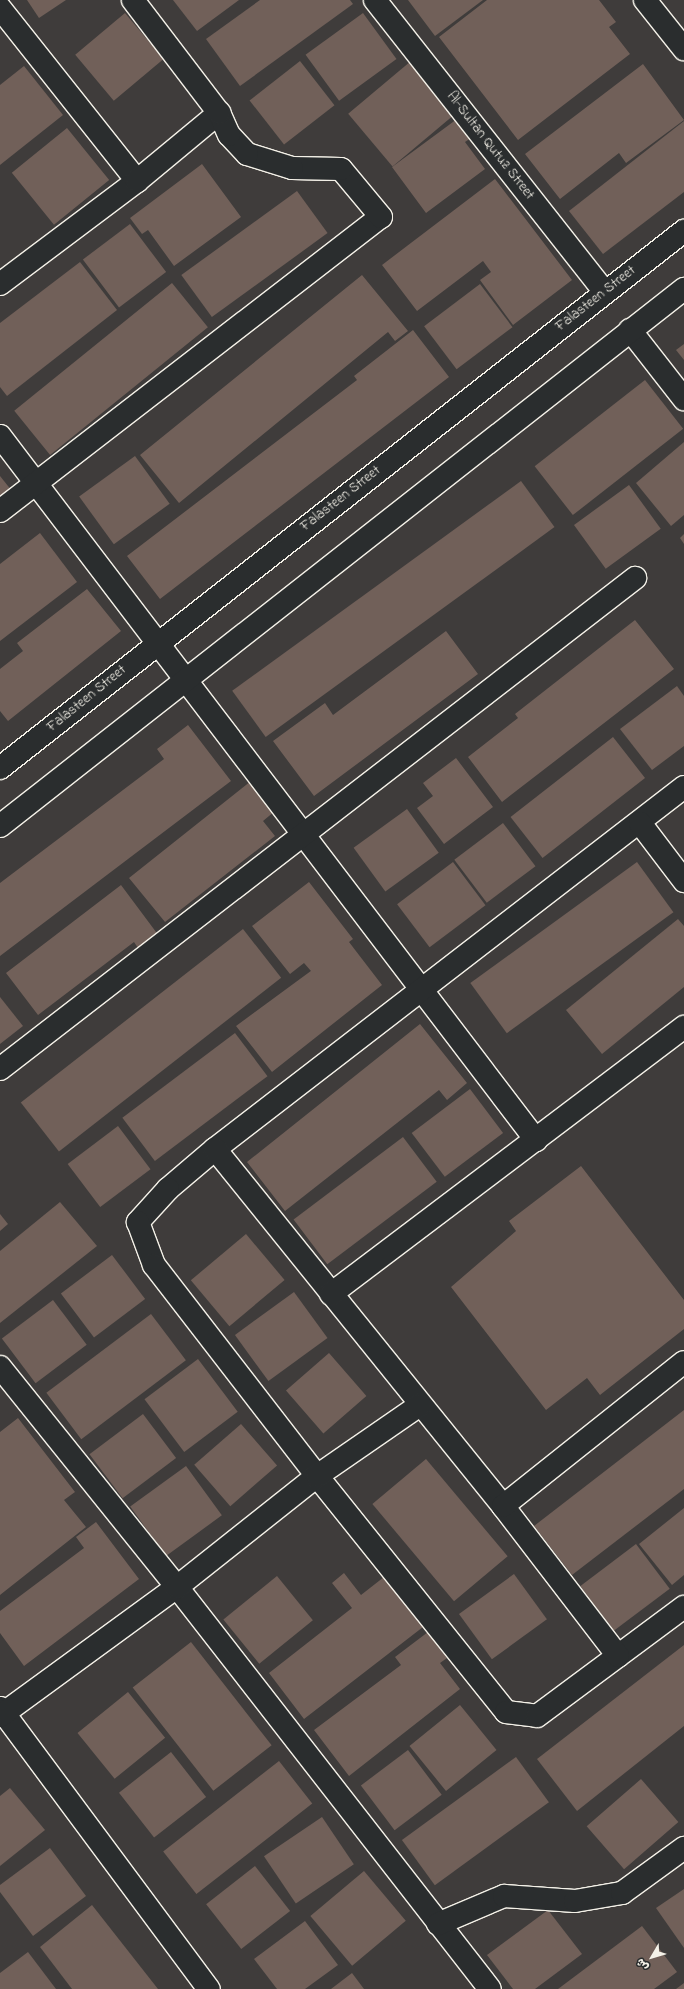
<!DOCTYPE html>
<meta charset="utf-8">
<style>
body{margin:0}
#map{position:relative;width:684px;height:1989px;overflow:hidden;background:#3f3c3b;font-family:"Indie Flower","Playpen Sans Arabic",sans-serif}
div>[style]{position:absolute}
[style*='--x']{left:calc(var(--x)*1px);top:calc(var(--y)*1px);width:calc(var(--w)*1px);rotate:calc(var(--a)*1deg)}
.building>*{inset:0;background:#716059;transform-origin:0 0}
.roads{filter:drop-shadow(1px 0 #f4f1e8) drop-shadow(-1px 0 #f4f1e8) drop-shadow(0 1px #f4f1e8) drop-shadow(0 -1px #f4f1e8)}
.street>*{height:22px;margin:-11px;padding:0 11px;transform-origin:11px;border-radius:11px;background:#2a2d2e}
span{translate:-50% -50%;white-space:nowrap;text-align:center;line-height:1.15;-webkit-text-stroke:3px #2a2d2e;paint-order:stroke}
.street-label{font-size:14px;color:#f4f1e8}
.north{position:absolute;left:632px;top:1937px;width:40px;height:40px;-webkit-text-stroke:3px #2a2d2e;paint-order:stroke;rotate:232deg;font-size:11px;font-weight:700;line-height:16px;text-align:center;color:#f4f1e8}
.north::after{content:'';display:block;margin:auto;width:14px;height:18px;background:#f4f1e8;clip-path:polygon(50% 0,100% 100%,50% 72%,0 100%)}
</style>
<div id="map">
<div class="building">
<i style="clip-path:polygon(27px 0,66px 0,39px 18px)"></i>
<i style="clip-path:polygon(173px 0,239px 0,197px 31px)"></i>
<i style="clip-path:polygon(260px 0,350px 0,353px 4px,240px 86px,206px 39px)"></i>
<i style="clip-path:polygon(408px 0,483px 0,435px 36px)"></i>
<i style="clip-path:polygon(487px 0,599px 0,616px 22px,609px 27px,630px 54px,518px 140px,439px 37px)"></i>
<i style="left:125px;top:13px;width:60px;height:65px;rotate:50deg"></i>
<i style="left:363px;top:13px;width:57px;height:71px;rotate:54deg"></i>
<i style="left:300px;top:61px;width:56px;height:64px;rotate:52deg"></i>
<i style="left:411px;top:61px;width:69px;height:82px;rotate:50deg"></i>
<i style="clip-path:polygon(643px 64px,684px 120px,626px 163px,619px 153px,560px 199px,525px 154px)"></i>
<i style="clip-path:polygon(24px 66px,63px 115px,0 165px,0 85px)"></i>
<i style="clip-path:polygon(457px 119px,471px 138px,465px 142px,485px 169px,426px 213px,392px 167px)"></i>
<i style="clip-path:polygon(684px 121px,684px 192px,603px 254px,569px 211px)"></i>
<i style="left:67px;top:128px;width:67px;height:71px;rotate:51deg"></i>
<i style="clip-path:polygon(202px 164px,241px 217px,174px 266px,148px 230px,142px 234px,130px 218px)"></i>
<i style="clip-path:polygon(495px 179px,572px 280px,513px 325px,480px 280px,491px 272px,483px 261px,417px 311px,382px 265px)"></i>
<i style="left:297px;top:191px;width:52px;height:143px;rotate:54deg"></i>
<i style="left:130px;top:224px;width:60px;height:59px;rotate:53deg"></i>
<i style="clip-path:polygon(80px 262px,117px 310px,7px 396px,0 387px,0 323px)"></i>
<i style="clip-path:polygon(362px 275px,408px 331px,395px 341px,388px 332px,179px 503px,140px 455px)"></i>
<i style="left:172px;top:283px;width:57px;height:203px;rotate:51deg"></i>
<i style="left:480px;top:284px;width:54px;height:70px;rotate:53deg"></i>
<i style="clip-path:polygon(413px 330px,449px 377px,160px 599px,127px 556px,357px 380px,354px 376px)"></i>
<i style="clip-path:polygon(684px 344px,684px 360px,676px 350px)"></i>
<i style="left:645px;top:380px;width:62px;height:140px;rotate:52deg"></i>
<i style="clip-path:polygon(684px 442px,684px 515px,671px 526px,636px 483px)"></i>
<i style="left:135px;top:456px;width:59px;height:69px;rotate:54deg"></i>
<i style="clip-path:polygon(0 476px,12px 491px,0 501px)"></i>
<i style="left:521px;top:481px;width:57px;height:357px;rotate:54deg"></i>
<i style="left:629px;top:485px;width:54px;height:68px;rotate:54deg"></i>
<i style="clip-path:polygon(40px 533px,77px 582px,0 641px,0 564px)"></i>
<i style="clip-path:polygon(684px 534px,684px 544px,680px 538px)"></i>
<i style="clip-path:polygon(87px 589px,121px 631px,8px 721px,0 711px,0 669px,23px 651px,17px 643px)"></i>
<i style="clip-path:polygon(635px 620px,674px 669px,502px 802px,468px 757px,518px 718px,515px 714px)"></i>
<i style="clip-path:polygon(446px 631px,478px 674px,314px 796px,273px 741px,325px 703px,333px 715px)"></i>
<i style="clip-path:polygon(677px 686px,684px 696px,684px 746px,652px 770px,620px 729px)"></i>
<i style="clip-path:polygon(188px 725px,231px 781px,0 956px,0 883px,164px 759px,157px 749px)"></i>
<i style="left:613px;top:737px;width:52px;height:130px;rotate:52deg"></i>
<i style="clip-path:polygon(456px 758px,493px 807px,444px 844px,417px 808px,433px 796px,423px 783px)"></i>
<i style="clip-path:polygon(251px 781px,275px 811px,263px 821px,275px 836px,165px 922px,129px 878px)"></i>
<i style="left:407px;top:809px;width:54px;height:66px;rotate:54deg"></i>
<i style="left:503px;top:823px;width:54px;height:61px;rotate:53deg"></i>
<i style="left:453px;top:862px;width:54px;height:70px;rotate:53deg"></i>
<i style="left:637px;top:862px;width:62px;height:206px;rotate:54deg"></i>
<i style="clip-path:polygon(309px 882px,353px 939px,349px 942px,382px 985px,272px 1072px,236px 1026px,334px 954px,311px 971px,304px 963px,290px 974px,252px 926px)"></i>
<i style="clip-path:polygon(121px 885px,159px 936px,140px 951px,134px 942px,38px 1015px,6px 973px)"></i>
<i style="clip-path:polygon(678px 919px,684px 926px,684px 987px,602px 1054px,566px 1010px)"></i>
<i style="left:243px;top:929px;width:62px;height:282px;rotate:52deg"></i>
<i style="clip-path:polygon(0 997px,23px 1026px,0 1044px)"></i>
<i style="clip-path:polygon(420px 1024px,467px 1083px,447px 1100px,439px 1090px,285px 1211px,247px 1162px)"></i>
<i style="left:235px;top:1033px;width:54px;height:141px;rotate:53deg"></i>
<i style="left:470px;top:1089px;width:55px;height:73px;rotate:53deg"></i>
<i style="left:118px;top:1126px;width:54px;height:63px;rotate:53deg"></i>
<i style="left:403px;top:1137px;width:56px;height:137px;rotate:53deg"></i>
<i style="clip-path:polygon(581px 1166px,684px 1300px,684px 1329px,600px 1395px,587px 1378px,546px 1410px,451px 1287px,516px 1231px,509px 1221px)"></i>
<i style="clip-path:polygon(60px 1202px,97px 1246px,0 1323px,0 1251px)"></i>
<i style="clip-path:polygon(0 1214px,8px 1224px,0 1231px)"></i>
<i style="left:246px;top:1234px;width:60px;height:72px;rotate:50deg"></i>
<i style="left:112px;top:1255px;width:55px;height:64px;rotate:53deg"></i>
<i style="left:294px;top:1292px;width:57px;height:73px;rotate:54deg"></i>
<i style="left:53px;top:1300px;width:56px;height:64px;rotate:53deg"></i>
<i style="left:151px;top:1314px;width:58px;height:131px;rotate:53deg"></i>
<i style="left:329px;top:1353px;width:57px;height:57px;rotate:49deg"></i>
<i style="left:198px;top:1359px;width:66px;height:67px;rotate:53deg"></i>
<i style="clip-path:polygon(684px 1410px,684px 1489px,572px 1575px,534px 1526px)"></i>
<i style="left:143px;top:1414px;width:55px;height:67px;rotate:53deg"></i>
<i style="clip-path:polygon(18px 1418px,75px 1492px,64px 1500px,86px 1527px,0 1595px,0 1432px)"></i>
<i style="left:241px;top:1424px;width:55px;height:62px;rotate:49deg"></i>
<i style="left:426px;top:1459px;width:127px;height:70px;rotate:50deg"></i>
<i style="left:186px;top:1466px;width:61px;height:69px;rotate:54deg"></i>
<i style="clip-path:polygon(684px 1508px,684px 1575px,672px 1585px,639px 1544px)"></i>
<i style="clip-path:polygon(96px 1522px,139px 1579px,24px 1666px,0 1633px,0 1611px,84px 1548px,76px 1537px)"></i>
<i style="left:636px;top:1544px;width:56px;height:70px;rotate:53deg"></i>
<i style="clip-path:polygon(344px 1573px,361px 1595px,384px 1577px,423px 1627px,304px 1719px,269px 1673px,352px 1608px,332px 1583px)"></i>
<i style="left:514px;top:1574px;width:56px;height:68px;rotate:54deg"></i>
<i style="left:277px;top:1576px;width:57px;height:69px;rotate:51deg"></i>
<i style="clip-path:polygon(428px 1632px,447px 1658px,440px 1663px,460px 1689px,349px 1776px,314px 1730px,401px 1665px,395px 1657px)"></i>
<i style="left:191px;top:1642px;width:131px;height:74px;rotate:52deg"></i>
<i style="clip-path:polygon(684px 1645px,684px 1726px,577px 1811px,537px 1759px)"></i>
<i style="left:128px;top:1692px;width:59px;height:65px;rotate:51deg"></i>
<i style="left:460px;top:1705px;width:58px;height:65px;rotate:51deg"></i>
<i style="left:408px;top:1750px;width:56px;height:59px;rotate:53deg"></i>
<i style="left:171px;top:1752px;width:57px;height:66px;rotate:52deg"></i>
<i style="left:516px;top:1757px;width:56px;height:141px;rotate:54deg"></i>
<i style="left:279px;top:1761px;width:54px;height:147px;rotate:52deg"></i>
<i style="left:641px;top:1779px;width:57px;height:72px;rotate:49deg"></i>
<i style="clip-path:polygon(10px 1788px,45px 1830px,0 1866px,0 1796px)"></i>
<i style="left:322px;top:1817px;width:57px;height:70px;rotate:56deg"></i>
<i style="clip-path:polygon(50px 1848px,86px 1896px,33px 1936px,0 1892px,0 1885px)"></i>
<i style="left:255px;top:1866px;width:57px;height:62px;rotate:52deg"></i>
<i style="left:364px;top:1871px;width:65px;height:70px;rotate:50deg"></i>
<i style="clip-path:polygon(684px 1889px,684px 1948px,656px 1908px)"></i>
<i style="clip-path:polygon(92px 1905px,158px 1989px,72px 1989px,40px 1947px)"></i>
<i style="clip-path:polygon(548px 1910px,582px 1954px,535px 1989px,513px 1989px,487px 1955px)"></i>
<i style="clip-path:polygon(305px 1921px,338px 1965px,305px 1989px,277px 1989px,254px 1959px)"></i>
<i style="clip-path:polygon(642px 1926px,677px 1972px,654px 1989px,558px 1989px)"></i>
<i style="clip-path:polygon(28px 1952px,56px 1989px,0 1989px,0 1973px)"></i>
<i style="clip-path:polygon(352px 1973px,364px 1989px,331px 1989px)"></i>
<i style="clip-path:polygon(684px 1983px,684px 1989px,676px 1989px)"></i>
</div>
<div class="roads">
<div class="street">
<i style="--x:375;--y:0;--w:372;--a:51.8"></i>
<i style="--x:645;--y:0;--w:63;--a:51.5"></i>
<i style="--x:0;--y:8;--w:221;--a:51.6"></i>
<i style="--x:0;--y:284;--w:171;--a:-36.9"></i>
<i style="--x:137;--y:181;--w:107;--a:-39.7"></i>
<i style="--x:630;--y:330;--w:88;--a:52"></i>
<i style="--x:0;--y:436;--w:885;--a:52.72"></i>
<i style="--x:0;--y:511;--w:481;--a:-37.7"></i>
<i style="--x:381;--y:217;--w:62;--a:-129.8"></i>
<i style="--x:341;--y:169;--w:49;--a:-178.8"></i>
<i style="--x:292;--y:168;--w:47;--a:-162.7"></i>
<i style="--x:247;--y:154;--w:26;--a:-133"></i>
<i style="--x:229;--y:135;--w:24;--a:-114"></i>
<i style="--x:219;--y:113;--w:142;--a:-127.3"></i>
<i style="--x:0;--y:768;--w:870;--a:-38.14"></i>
<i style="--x:684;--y:787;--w:592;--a:142.34"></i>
<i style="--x:215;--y:1149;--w:62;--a:139.6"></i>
<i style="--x:168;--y:1189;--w:45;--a:132.3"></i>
<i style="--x:138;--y:1222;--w:46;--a:69.6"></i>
<i style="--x:154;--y:1265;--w:267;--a:52.3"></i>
<i style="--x:317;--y:1476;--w:302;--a:51.3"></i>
<i style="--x:506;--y:1712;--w:31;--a:7"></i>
<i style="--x:537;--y:1716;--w:183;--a:-36.6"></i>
<i style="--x:640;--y:823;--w:73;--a:52.8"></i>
<i style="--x:0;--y:826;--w:870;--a:-38.14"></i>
<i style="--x:0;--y:1069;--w:803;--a:-37.71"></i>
<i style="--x:215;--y:1149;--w:459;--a:51.1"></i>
<i style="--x:503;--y:1506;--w:189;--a:52.5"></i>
<i style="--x:331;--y:1294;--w:443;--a:-37.1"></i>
<i style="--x:0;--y:1367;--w:282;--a:51.2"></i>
<i style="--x:177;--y:1587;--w:509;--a:52.1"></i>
<i style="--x:503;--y:1506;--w:231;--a:-38.5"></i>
<i style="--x:0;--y:1708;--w:350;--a:53.4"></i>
<i style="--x:0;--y:1716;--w:219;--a:-36.1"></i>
<i style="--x:177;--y:1587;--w:179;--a:-38.4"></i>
<i style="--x:317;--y:1476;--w:125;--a:-34.6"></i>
<i style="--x:438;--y:1924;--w:72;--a:-23"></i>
<i style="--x:504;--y:1896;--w:71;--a:4"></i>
<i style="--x:575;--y:1901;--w:48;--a:-9.7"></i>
<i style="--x:622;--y:1893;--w:77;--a:-36"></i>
</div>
</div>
<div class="street-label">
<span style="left:490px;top:146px;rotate:52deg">Al-Sultan Qutuz Street</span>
<span style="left:596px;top:299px;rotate:-38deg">Falasteen Street</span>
<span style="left:341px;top:499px;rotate:-38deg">Falasteen Street</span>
<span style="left:87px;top:699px;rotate:-39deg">Falasteen Street</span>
</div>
<div class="north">ش</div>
</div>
